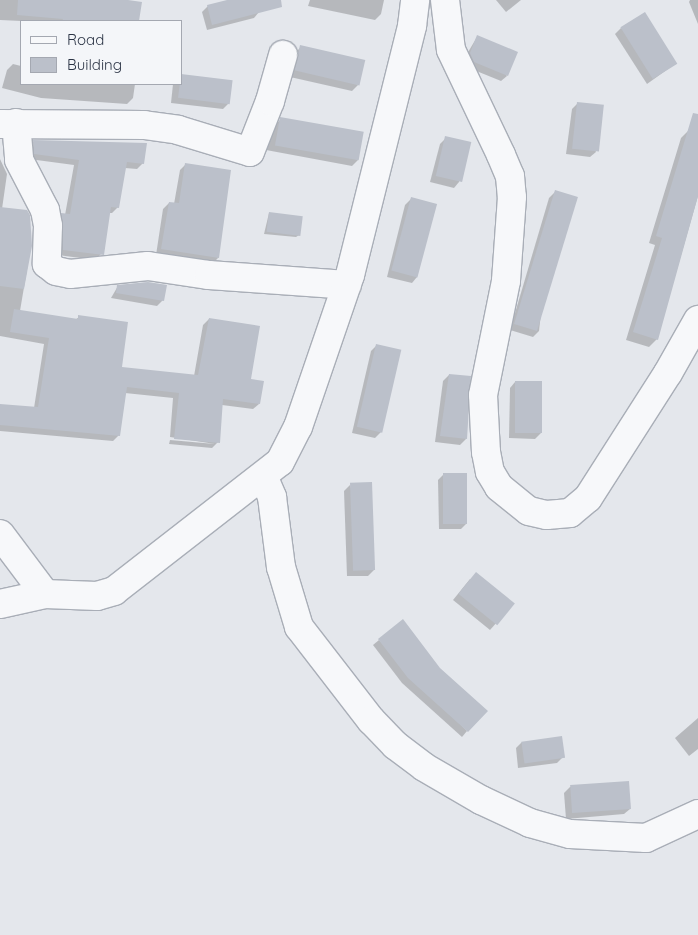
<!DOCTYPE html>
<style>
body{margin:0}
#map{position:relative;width:698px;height:935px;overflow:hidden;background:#e4e7ec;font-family:Quicksand,sans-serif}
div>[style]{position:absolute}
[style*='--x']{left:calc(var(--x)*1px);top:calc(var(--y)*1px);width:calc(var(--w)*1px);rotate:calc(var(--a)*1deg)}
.shadow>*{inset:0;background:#0003}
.building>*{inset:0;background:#bbc0ca;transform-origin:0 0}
.roads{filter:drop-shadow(1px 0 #a9aeb7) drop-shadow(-1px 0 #a9aeb7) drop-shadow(0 1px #a9aeb7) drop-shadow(0 -1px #a9aeb7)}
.minor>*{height:28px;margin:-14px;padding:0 14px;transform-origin:14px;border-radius:14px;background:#f7f8fa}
span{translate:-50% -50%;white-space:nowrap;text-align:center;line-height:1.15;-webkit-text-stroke:4px #f4f6f9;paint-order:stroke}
.legend{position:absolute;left:20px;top:20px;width:162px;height:65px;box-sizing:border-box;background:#f4f6f9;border:1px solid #a4a8b1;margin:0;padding:6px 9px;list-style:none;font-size:15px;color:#2b3445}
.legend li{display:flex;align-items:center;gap:10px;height:25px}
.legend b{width:25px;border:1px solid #a4a8b1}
</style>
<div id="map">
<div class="shadow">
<i style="clip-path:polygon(0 0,114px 0,141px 3px,138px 21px,21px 21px,0 20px)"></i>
<i style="clip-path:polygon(232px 0,256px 0,259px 12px,254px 18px,207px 30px,202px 12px,208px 6px)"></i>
<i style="clip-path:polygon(310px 0,384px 0,381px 14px,375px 20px,308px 6px)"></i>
<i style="clip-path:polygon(496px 0,521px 0,506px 12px)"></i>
<i style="clip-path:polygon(690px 0,698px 0,698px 24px,689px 2px)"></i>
<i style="clip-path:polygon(621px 28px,675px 64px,647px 84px,615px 34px)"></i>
<i style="clip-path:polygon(477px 37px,507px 76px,501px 81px,469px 68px,464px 59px)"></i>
<i style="clip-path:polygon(301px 47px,358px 85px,352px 91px,290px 77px,295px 53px)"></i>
<i style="clip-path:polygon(13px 64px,21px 66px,21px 84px,135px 84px,133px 98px,127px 104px,41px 98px,2px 88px,7px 70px)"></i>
<i style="clip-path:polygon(173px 84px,181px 84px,229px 103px,223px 109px,171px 103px)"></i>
<i style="clip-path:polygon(578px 103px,596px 152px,590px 157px,566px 154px,572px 109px)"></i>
<i style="clip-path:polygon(281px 119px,358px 160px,352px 166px,266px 150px,275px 125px)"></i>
<i style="clip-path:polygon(689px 130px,698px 133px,698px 196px,657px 339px,649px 347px,626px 340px,655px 245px,649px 243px,681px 138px)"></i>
<i style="clip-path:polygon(446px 138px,469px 143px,459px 182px,454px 188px,430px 182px,440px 144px)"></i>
<i style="clip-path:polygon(34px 141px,143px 163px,137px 169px,125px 168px,118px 207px,112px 213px,108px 213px,101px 254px,95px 260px,58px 255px,56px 220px,65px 215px,74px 165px,29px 159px,28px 147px)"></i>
<i style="clip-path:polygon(0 159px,7px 174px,2px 209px,31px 246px,20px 311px,75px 320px,79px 317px,121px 368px,194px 376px,203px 325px,209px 319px,250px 380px,259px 404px,253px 409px,222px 405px,218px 442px,212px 448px,169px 444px,170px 440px,215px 444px,170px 437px,173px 398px,125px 393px,119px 435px,113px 441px,0 431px,0 406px,34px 408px,44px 344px,0 336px)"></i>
<i style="clip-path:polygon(186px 164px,218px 258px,212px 264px,156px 255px,163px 209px,169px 203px,174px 204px,180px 170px)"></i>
<i style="clip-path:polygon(555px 192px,539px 331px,533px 337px,510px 330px,549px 198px)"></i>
<i style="clip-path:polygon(411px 199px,417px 277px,412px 283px,387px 277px,405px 205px)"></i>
<i style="clip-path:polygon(269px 213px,299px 235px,296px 237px,264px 234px)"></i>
<i style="clip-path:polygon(118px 286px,163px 300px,157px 306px,111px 298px)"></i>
<i style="clip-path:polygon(377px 345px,399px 351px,381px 432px,375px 438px,352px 433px,371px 351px)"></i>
<i style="clip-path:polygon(449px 375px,466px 439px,460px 445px,435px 442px,443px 381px)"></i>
<i style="clip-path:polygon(515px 382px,541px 433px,535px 439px,509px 438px,510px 388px)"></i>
<i style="clip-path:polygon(443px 475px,467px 523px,461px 529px,439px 529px,438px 480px)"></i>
<i style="clip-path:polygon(350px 485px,374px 570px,368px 576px,347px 576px,344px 491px)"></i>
<i style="clip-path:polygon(470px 579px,513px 604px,490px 630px,453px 600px)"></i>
<i style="clip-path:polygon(379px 640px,467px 731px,462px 737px,402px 683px,373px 645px)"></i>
<i style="clip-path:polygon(698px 718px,698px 749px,689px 756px,675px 738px)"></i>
<i style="clip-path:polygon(522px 742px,563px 757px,557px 763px,518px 768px,516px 748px)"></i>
<i style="clip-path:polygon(628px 783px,630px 809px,624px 814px,566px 819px,564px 793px,570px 787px)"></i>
</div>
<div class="building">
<i style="clip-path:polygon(18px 0,128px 0,142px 2px,139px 21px,62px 21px,63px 19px,17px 15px)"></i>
<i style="clip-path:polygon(227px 0,281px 0,282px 7px,212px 25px,207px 5px)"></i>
<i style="left:645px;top:12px;width:61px;height:29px;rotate:58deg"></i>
<i style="clip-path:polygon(477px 35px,518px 52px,508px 76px,474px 62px,470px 53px)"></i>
<i style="left:300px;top:45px;width:67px;height:26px;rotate:13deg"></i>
<i style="left:181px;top:74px;width:52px;height:24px;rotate:7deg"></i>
<i style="left:577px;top:102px;width:27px;height:47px;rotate:6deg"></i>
<i style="clip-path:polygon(693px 113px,698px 114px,698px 196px,658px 340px,633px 332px,662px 238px,656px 236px)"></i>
<i style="left:280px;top:117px;width:85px;height:29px;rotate:10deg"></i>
<i style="left:445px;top:136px;width:27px;height:41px;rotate:13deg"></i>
<i style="clip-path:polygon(33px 140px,147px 143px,144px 164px,127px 162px,119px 208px,111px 207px,104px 255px,63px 250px,61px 213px,70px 214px,79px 160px,34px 154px)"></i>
<i style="clip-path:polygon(185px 163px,231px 170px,219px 258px,161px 249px,169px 202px,179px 203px)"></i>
<i style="left:555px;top:190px;width:24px;height:140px;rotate:17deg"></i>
<i style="left:411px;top:197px;width:27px;height:76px;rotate:15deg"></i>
<i style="clip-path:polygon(0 207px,27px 210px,30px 215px,32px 246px,24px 289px,0 286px)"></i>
<i style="left:269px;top:212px;width:34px;height:20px;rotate:7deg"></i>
<i style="clip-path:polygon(148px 282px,167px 285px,164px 301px,116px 293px,117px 285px)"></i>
<i style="clip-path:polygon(14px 309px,78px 319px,78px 315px,128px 322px,122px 367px,198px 375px,209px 318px,260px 326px,251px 379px,264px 381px,260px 404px,223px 399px,220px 443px,174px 439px,179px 393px,127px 387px,120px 436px,0 425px,0 404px,38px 407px,49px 338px,10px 332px)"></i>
<i style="left:376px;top:344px;width:26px;height:85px;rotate:13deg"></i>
<i style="clip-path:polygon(449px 374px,471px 376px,467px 439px,440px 436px)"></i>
<i style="left:515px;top:381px;width:27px;height:52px"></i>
<i style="left:443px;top:473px;width:24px;height:51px"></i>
<i style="left:372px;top:482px;width:88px;height:22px;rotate:88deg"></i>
<i style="left:476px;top:572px;width:50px;height:28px;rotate:39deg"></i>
<i style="clip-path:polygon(403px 619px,440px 668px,488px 711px,468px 732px,408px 678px,378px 639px)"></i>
<i style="left:562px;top:736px;width:22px;height:41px;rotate:82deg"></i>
<i style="left:629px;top:781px;width:28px;height:59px;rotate:86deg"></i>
</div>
<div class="roads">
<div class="minor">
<i style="--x:445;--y:0;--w:50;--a:83.2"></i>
<i style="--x:451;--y:50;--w:116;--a:64.5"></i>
<i style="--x:501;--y:155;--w:23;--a:67"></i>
<i style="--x:510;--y:176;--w:21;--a:85"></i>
<i style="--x:512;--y:197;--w:84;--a:94.1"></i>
<i style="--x:506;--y:281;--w:116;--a:101.4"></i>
<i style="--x:483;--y:395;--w:57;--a:87"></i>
<i style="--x:486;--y:452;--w:20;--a:79"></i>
<i style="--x:490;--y:472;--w:17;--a:59"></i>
<i style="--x:499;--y:487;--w:38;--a:39"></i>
<i style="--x:529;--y:511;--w:18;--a:13"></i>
<i style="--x:547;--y:515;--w:23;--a:-5"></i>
<i style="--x:570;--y:513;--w:23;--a:-40"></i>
<i style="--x:588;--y:498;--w:148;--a:-57.4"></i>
<i style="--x:668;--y:373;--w:61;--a:-60.5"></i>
<i style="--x:16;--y:123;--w:37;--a:85"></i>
<i style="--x:19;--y:160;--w:56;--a:62.5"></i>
<i style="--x:45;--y:210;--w:16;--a:79"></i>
<i style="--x:48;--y:226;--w:38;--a:92"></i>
<i style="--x:47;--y:264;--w:11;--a:38"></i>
<i style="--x:56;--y:271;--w:14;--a:12"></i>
<i style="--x:70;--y:274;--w:78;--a:-5.9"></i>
<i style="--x:148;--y:266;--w:62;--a:8.4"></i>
<i style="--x:209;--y:275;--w:138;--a:4.1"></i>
<i style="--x:0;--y:124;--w:144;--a:0.4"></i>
<i style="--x:144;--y:125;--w:34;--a:8"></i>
<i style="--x:178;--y:130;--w:75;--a:17"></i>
<i style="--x:250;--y:152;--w:55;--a:-68.6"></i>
<i style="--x:270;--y:101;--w:48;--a:-74.2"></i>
<i style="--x:264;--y:478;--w:21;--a:67"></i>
<i style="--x:272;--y:497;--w:71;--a:82.7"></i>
<i style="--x:281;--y:567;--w:63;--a:73.3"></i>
<i style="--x:299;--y:627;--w:118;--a:52.3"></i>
<i style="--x:371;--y:720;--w:35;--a:46"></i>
<i style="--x:395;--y:745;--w:36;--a:37"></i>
<i style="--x:424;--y:767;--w:66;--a:30.1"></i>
<i style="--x:481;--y:800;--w:54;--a:25.1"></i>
<i style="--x:530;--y:823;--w:41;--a:15.4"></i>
<i style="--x:570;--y:834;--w:76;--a:3"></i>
<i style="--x:646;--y:838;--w:57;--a:-24.8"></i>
<i style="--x:0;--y:534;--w:75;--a:53.1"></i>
<i style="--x:0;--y:604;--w:46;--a:-12.5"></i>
<i style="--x:45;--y:594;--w:52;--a:2.2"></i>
<i style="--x:97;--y:596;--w:18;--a:-16"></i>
<i style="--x:114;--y:591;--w:210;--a:-37.9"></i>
<i style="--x:280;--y:462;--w:39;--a:-63"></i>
<i style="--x:298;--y:427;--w:161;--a:-71.1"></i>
<i style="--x:350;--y:275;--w:257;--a:-76"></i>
<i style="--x:412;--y:26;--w:26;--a:-83"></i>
</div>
</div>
<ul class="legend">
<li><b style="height:6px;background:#f7f8fa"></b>Road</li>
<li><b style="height:14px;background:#bbc0ca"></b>Building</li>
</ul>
</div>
